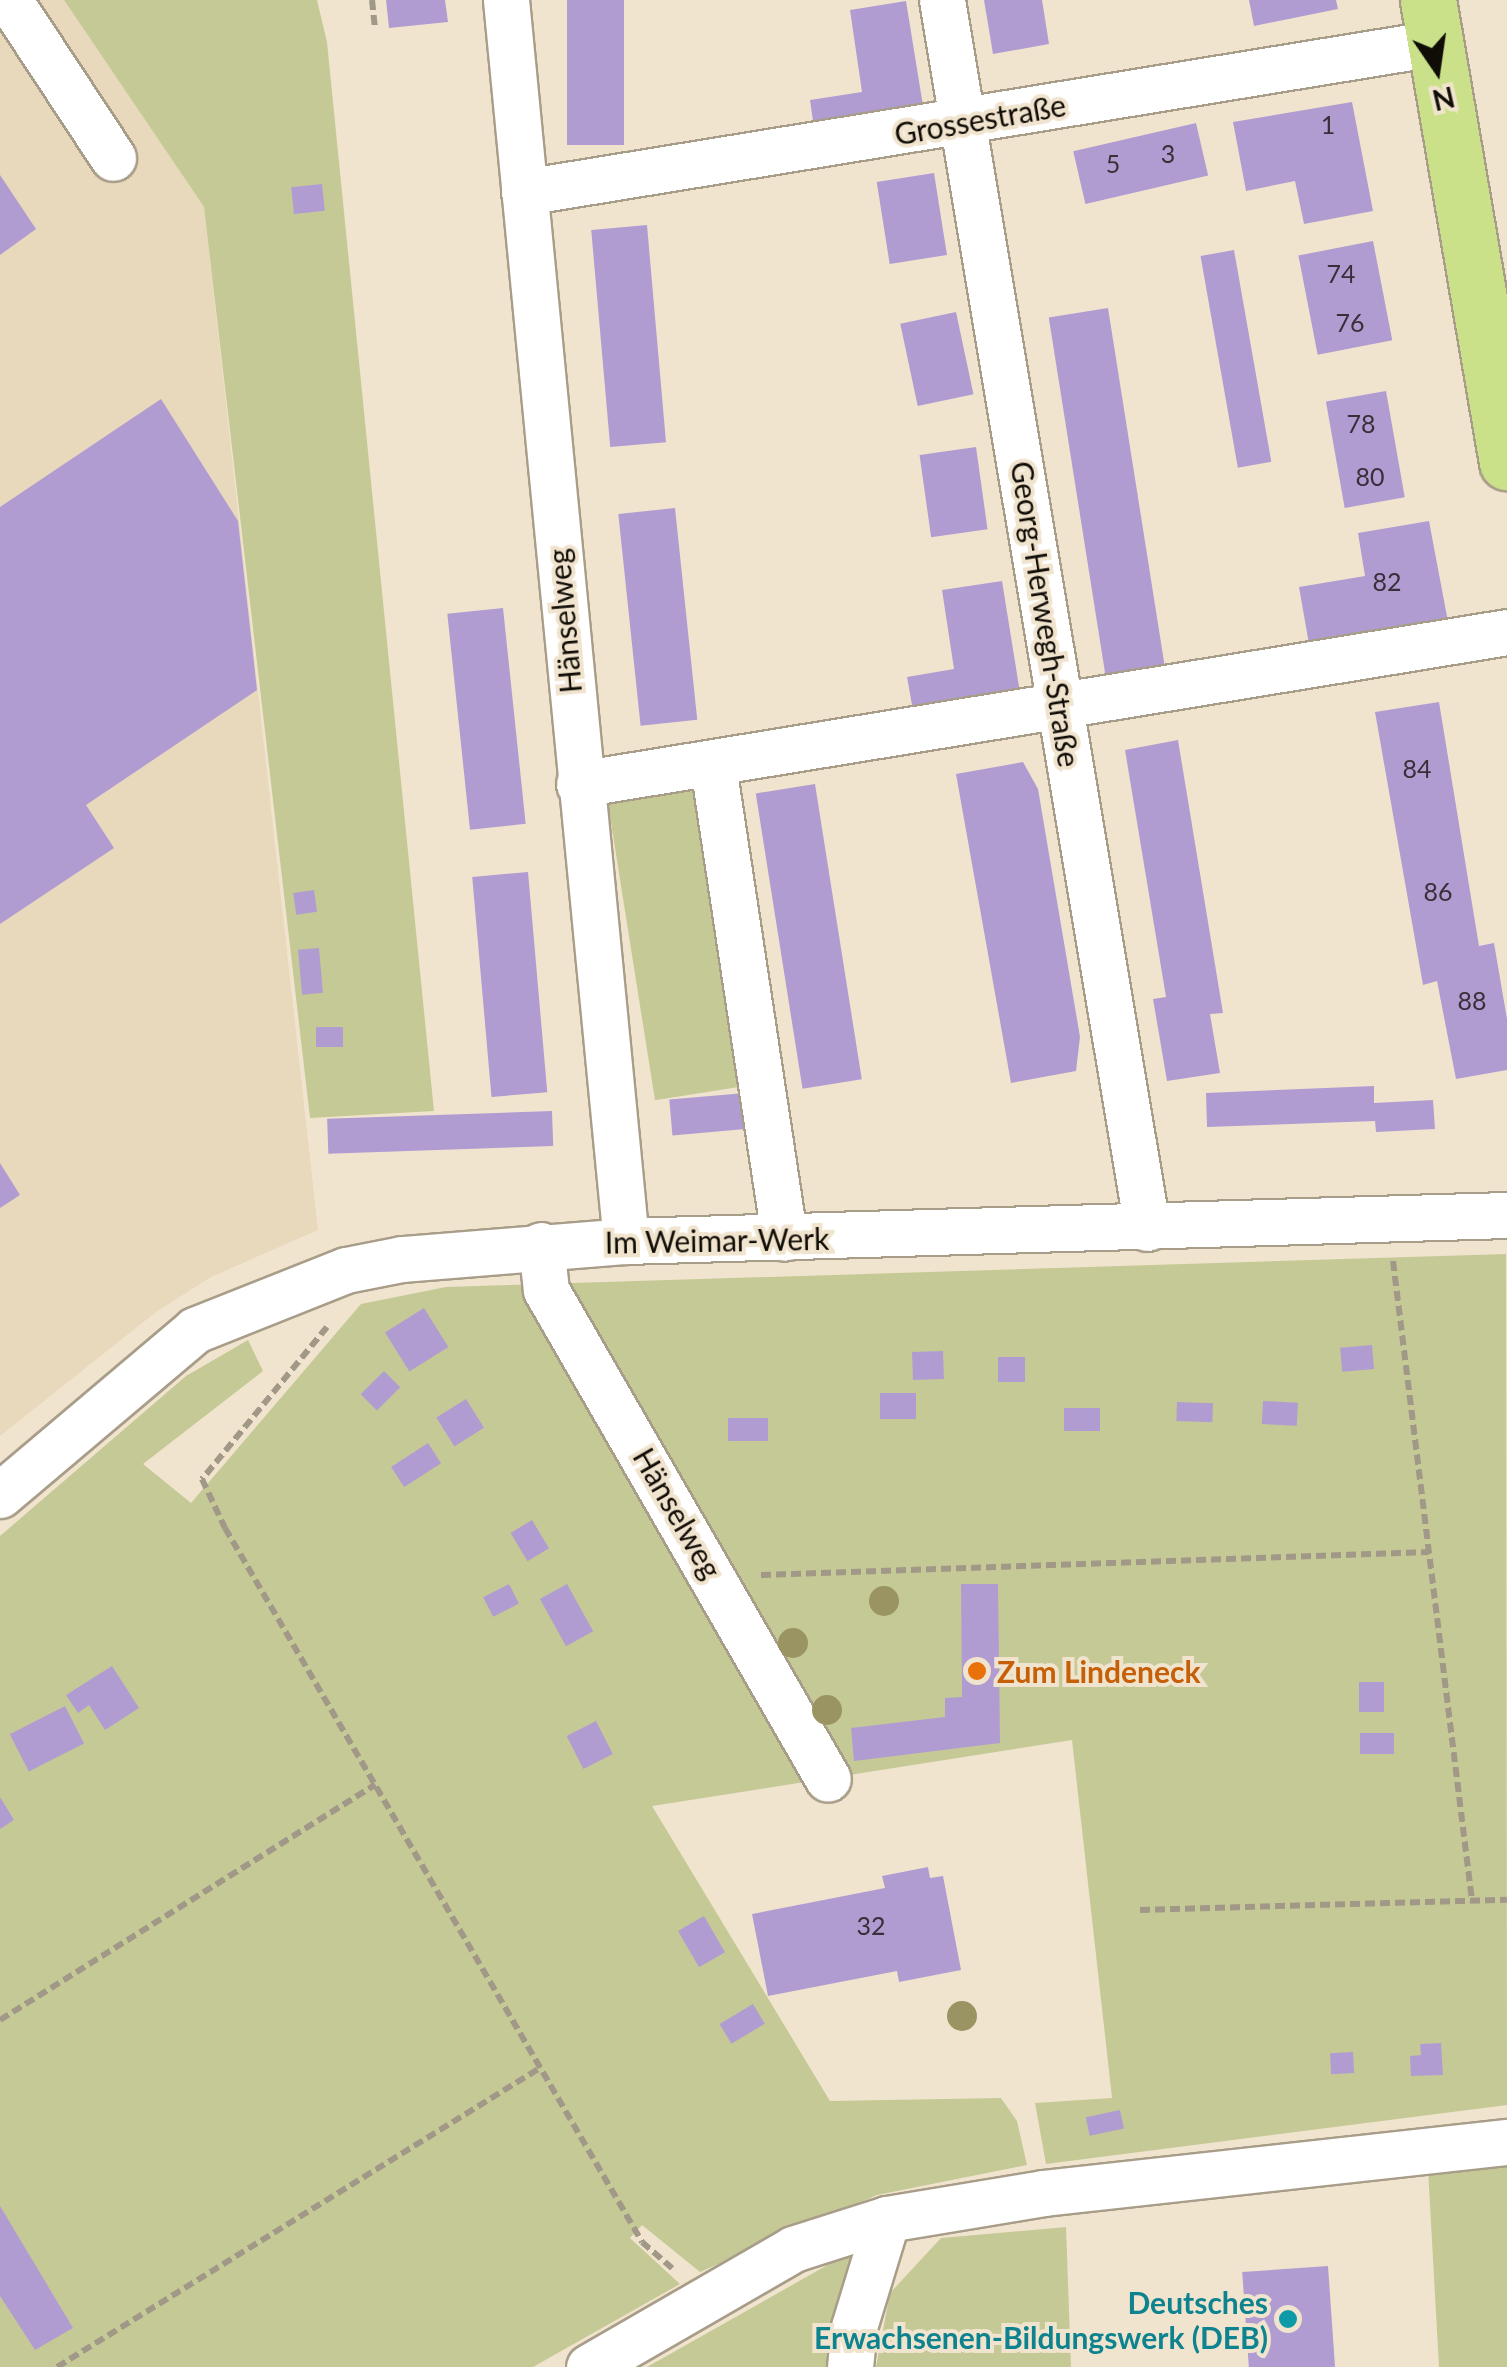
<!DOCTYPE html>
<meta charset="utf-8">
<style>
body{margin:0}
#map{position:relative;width:1507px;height:2367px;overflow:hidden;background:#f1e4ce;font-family:Lato,sans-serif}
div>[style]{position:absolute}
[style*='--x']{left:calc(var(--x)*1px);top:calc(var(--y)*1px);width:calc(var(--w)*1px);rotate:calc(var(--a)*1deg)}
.built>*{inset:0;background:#e8d8bc}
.green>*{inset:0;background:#c5c996;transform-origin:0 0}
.building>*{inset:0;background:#b19cd2;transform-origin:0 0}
.path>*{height:6px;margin-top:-3px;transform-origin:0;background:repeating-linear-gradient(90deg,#a19887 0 10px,transparent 0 15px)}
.roads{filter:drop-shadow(2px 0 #a89d88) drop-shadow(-2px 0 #a89d88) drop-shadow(0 2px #a89d88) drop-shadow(0 -2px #a89d88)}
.minor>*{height:45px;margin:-22.5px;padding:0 22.5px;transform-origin:22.5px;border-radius:22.5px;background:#fff}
.major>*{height:55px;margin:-27.5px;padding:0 27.5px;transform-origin:27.5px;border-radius:27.5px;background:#cae18a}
.trees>*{width:30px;height:30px;margin:-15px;border-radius:50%;background:#999462}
.dots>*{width:28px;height:28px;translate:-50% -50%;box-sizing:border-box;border:5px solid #f1e4ce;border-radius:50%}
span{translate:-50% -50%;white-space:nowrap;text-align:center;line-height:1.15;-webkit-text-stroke:8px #f1e4ce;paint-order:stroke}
.number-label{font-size:25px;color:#383039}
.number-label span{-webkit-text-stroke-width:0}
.street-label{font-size:30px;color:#100c06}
.food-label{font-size:30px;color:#c56008;font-weight:700}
.left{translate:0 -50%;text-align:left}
.culture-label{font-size:30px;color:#0d838f;font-weight:700}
.right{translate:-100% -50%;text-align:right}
.north{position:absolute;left:1387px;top:20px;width:100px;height:100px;-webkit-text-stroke:8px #f1e4ce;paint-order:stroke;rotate:167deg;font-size:28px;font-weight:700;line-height:40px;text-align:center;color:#100c06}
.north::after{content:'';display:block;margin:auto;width:35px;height:45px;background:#100c06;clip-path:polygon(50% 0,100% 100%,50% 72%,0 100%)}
</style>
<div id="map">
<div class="built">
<i style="clip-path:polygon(0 0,64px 0,204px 207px,318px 1230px,211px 1277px,156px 1312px,0 1436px)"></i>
</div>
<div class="green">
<i style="clip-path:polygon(64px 0,317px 0,327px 42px,434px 1111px,310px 1118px,204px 207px)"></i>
<i style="left:695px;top:771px;width:319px;height:91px;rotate:81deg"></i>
<i style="clip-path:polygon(1506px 1254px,1507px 2105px,1046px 2164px,1035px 2103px,1112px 2098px,1072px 1740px,652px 1806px,830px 2101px,1001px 2098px,1017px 2121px,1027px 2165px,877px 2195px,700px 2272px,642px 2225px,630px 2238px,680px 2284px,533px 2367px,0 2367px,0 1536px,186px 1376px,248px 1340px,263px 1371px,143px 1464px,191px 1503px,361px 1304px,446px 1287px)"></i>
<i style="clip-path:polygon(1507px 2161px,1507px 2367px,1439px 2367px,1428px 2169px)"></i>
<i style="clip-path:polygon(1066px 2227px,1071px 2367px,876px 2367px,890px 2293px,941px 2238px)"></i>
<i style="clip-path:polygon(847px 2254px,853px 2267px,833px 2367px,647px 2367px)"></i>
</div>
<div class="building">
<i style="clip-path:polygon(386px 0,445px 0,448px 22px,389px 28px)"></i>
<i style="left:567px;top:0;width:57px;height:145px"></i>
<i style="clip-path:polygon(984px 0,1042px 0,1049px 44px,993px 54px)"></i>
<i style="clip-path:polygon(1249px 0,1336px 0,1338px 9px,1254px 26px)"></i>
<i style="clip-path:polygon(906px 1px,924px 112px,814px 128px,810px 100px,862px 92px,850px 10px)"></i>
<i style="clip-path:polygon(1352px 102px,1373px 211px,1304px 224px,1295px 181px,1246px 191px,1233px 122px)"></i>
<i style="left:1196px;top:123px;width:54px;height:126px;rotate:77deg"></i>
<i style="left:934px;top:173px;width:83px;height:58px;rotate:81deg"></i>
<i style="clip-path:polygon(0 175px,36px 229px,0 255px)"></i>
<i style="left:322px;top:184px;width:27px;height:31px;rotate:84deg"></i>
<i style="left:647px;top:225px;width:218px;height:56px;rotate:85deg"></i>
<i style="left:1373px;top:241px;width:101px;height:76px;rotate:79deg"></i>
<i style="left:1234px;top:250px;width:215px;height:34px;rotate:80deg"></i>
<i style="left:1108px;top:308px;width:372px;height:60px;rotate:81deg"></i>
<i style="left:956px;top:312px;width:84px;height:57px;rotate:78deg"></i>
<i style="left:1386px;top:391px;width:108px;height:61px;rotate:80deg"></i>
<i style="clip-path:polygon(161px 399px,238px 521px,257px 690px,86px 805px,114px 848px,0 924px,0 507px)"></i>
<i style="left:976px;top:447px;width:83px;height:57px;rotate:82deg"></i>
<i style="left:675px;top:508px;width:213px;height:57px;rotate:84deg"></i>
<i style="clip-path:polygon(1429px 521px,1449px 627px,1310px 650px,1299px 587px,1365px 576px,1358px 533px)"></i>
<i style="clip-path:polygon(1002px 581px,1021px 699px,914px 716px,907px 677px,954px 669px,942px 590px)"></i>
<i style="left:503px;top:608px;width:217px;height:56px;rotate:84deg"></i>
<i style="clip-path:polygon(1439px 702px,1479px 946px,1494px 943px,1507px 1019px,1507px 1070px,1456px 1079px,1437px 981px,1423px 985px,1375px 712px)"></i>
<i style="clip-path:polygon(1178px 740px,1223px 1013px,1210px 1014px,1220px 1073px,1167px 1081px,1153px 999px,1166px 997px,1125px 750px)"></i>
<i style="clip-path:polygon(1023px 762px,1038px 789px,1080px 1037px,1076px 1071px,1011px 1083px,956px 774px)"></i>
<i style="left:815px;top:784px;width:299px;height:60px;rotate:81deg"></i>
<i style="left:528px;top:872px;width:221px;height:56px;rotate:85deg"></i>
<i style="left:314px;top:890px;width:22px;height:21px;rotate:82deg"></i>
<i style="left:319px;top:948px;width:45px;height:21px;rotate:85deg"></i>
<i style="left:343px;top:1027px;width:20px;height:27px;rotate:90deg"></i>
<i style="clip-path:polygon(1374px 1086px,1374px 1103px,1433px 1100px,1435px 1129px,1376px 1132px,1375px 1121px,1207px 1127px,1206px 1093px)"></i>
<i style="left:745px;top:1093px;width:36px;height:76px;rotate:85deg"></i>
<i style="left:552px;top:1111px;width:35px;height:225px;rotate:88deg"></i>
<i style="clip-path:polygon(0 1163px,20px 1195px,0 1208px)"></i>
<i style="left:424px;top:1308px;width:46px;height:46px;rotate:58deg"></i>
<i style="left:1372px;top:1345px;width:24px;height:32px;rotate:85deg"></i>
<i style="left:943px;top:1351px;width:28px;height:31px;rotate:88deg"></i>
<i style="left:998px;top:1357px;width:27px;height:25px"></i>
<i style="left:384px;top:1371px;width:23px;height:33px;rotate:45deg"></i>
<i style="left:880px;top:1393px;width:36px;height:26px"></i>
<i style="left:466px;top:1399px;width:34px;height:35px;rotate:58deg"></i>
<i style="left:1263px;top:1401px;width:35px;height:23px;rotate:3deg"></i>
<i style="left:1177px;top:1402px;width:36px;height:19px;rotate:2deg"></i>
<i style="left:1064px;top:1408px;width:36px;height:23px"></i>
<i style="left:728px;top:1418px;width:40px;height:23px"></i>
<i style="left:428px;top:1443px;width:24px;height:44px;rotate:57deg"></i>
<i style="left:532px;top:1520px;width:33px;height:25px;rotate:59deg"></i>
<i style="left:509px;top:1584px;width:22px;height:29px;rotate:63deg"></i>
<i style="left:567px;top:1584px;width:54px;height:31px;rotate:61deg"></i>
<i style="clip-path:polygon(961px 1584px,998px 1584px,1000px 1743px,854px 1761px,851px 1728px,945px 1717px,945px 1698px,962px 1697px)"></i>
<i style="clip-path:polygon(112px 1666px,139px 1708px,105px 1730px,89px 1705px,78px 1713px,66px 1695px)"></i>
<i style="left:1359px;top:1682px;width:25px;height:30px"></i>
<i style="left:65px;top:1706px;width:42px;height:62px;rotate:63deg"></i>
<i style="left:596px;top:1721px;width:37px;height:33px;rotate:63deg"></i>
<i style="left:1360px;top:1733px;width:34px;height:21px"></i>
<i style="clip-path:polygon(0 1797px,14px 1820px,0 1829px)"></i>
<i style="clip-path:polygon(928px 1867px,930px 1878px,943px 1876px,961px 1970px,899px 1982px,897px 1971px,768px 1996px,752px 1914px,885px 1888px,882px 1876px)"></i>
<i style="left:704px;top:1916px;width:42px;height:30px;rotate:60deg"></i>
<i style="left:753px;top:2004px;width:23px;height:39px;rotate:59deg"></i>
<i style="clip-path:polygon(1441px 2043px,1443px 2075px,1411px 2076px,1410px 2056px,1421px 2055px,1420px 2044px)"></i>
<i style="left:1353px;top:2052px;width:21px;height:23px;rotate:87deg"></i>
<i style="left:1120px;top:2110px;width:19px;height:35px;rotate:78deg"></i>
<i style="clip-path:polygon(0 2206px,73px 2328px,35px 2350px,0 2296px)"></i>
<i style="left:1328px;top:2266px;width:101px;height:86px;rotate:86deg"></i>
</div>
<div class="path">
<i style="--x:372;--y:0;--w:28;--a:84"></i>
<i style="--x:1393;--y:1261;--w:645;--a:82.96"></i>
<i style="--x:327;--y:1327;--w:197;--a:129.4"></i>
<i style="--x:202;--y:1479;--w:54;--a:64.9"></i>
<i style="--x:225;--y:1528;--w:827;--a:59.71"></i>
<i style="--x:642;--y:2242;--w:40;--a:41"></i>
<i style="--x:761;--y:1575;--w:668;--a:-1.97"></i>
<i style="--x:1140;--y:1910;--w:367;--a:-1.6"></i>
<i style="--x:0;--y:2020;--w:443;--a:-32.1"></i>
<i style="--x:57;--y:2367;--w:568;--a:-31.76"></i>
</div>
<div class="roads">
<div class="minor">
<i style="--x:9;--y:0;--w:189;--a:56.6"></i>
<i style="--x:506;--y:0;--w:1247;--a:84.48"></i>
<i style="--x:942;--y:0;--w:1245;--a:80.52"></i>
<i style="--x:524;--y:192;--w:923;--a:-9.29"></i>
<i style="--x:713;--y:766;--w:477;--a:81.4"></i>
<i style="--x:579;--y:784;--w:940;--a:-9.3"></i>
<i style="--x:541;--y:1245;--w:45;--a:83.7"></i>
<i style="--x:546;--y:1290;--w:564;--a:60.03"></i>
<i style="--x:0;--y:1495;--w:255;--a:-40.2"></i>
<i style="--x:195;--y:1330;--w:162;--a:-21.7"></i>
<i style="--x:346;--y:1270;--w:57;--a:-11.1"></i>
<i style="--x:402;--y:1259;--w:225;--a:-4.6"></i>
<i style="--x:626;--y:1241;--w:881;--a:-1.69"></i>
<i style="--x:589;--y:2367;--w:236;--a:-30"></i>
<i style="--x:793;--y:2249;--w:99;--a:-17.7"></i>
<i style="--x:887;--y:2219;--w:159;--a:-9.4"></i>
<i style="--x:1044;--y:2193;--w:466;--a:-6.3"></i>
<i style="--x:850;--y:2367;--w:40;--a:-84.3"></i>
<i style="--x:854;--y:2327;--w:113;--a:-73"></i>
</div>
<div class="major">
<i style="--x:1428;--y:0;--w:469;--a:80.3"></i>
</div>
</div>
<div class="trees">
<i style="left:884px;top:1601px"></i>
<i style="left:793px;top:1643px"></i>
<i style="left:827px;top:1710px"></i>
<i style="left:962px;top:2016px"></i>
</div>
<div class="dots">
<i style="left:977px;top:1671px;background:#e8710a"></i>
<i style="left:1288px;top:2319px;background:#0f9aa8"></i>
</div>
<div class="number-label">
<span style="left:1328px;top:124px">1</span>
<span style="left:1168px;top:153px">3</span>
<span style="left:1113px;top:163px">5</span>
<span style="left:1341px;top:273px">74</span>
<span style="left:1350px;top:322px">76</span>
<span style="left:1361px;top:423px">78</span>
<span style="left:1370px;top:476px">80</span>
<span style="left:1387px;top:581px">82</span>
<span style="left:1417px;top:768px">84</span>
<span style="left:1438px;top:891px">86</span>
<span style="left:1472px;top:1000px">88</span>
<span style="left:871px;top:1925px">32</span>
</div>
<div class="street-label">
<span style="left:980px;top:119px;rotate:-10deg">Grossestraße</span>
<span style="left:1046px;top:614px;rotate:81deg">Georg-Herwegh-Straße</span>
<span style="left:564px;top:621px;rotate:-95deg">Hänselweg</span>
<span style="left:717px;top:1240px;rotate:-1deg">Im Weimar-Werk</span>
<span style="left:678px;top:1513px;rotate:60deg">Hänselweg</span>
</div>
<div class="food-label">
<span class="left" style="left:997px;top:1671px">Zum Lindeneck</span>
</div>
<div class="culture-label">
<span class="right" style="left:1268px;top:2319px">Deutsches<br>Erwachsenen-Bildungswerk (DEB)</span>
</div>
<div class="north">N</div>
</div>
